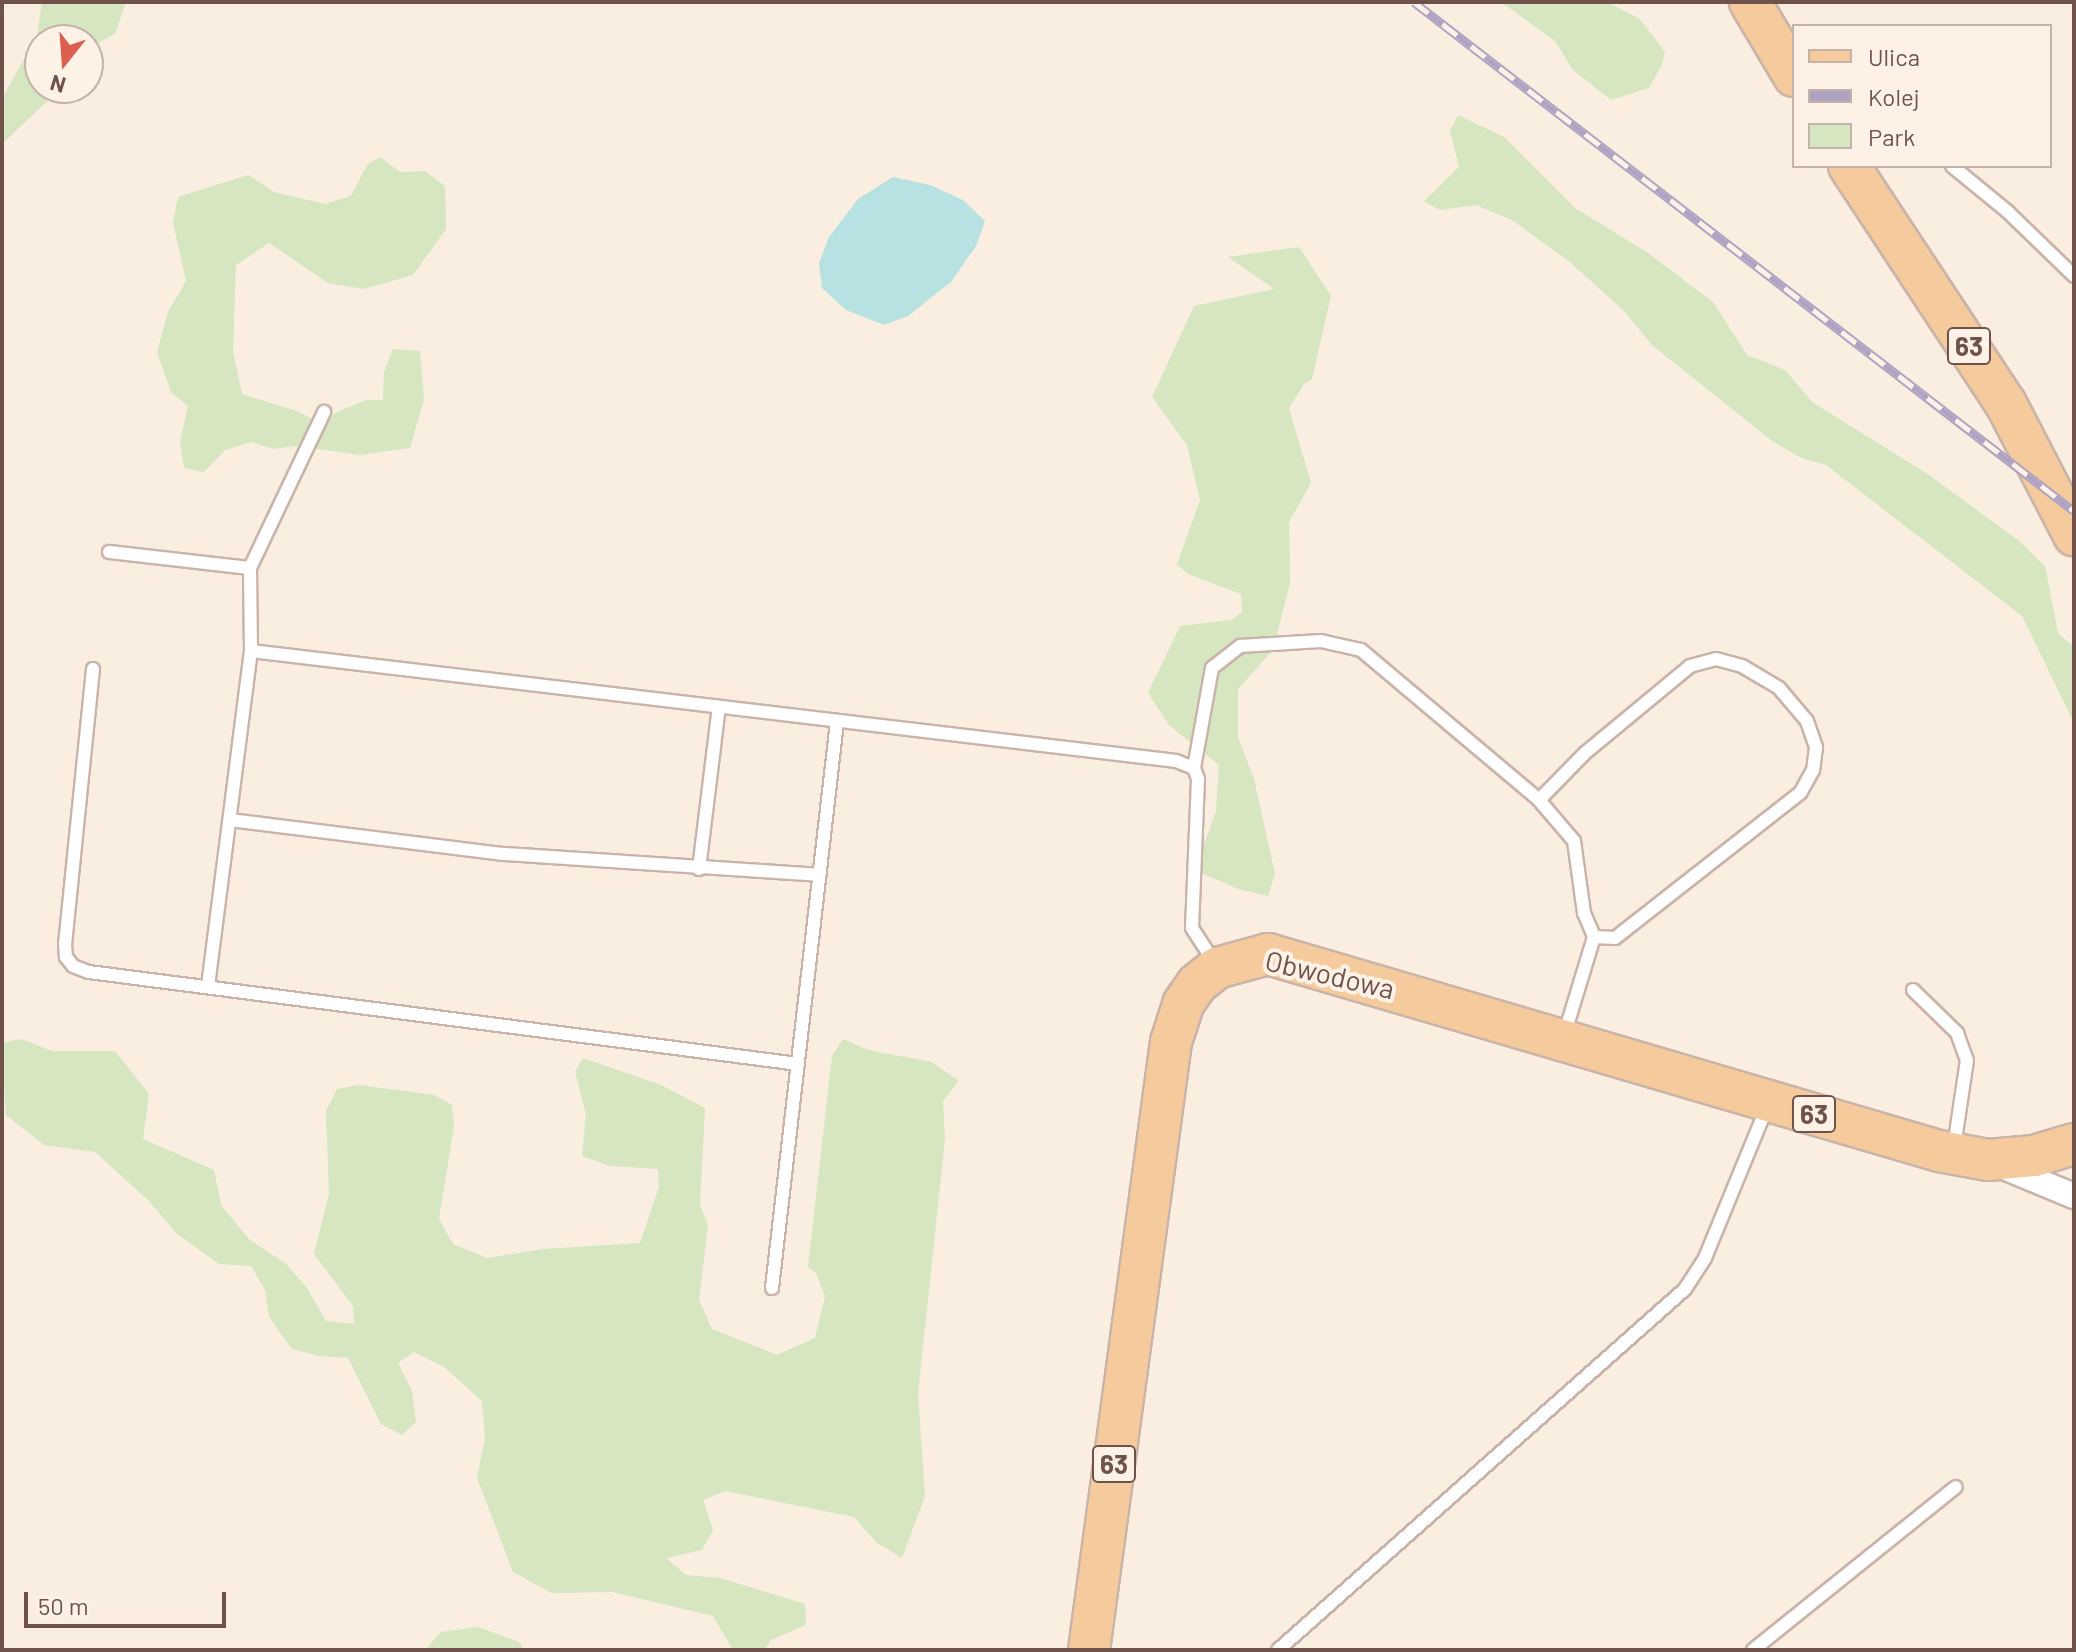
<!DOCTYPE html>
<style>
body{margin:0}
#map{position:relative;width:2076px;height:1652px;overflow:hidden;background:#faeee1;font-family:Barlow,sans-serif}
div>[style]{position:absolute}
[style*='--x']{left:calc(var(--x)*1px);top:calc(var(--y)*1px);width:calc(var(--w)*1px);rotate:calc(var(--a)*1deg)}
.green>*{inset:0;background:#d5e6c1}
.water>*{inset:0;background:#b8e1e2}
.roads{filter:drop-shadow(2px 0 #cab4a9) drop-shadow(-2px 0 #cab4a9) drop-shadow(0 2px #cab4a9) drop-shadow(0 -2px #cab4a9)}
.lane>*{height:12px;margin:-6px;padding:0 6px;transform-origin:6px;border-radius:6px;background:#fff}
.street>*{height:24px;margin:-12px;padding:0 12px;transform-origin:12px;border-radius:12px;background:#fff}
.primary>*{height:40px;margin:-20px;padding:0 20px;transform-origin:20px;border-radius:20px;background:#f5ca9d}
.rail>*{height:9px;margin-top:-4.5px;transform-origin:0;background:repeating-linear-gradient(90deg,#fef2e7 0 18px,#afa2c2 0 36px);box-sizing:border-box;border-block:2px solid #afa2c2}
span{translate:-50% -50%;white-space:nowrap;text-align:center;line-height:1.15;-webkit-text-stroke:8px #fef2e7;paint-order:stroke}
.shield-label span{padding:2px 6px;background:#fef2e7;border:2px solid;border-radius:6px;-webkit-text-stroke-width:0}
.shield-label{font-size:26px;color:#6f534a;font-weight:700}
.street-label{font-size:28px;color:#6f534a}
.frame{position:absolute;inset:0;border:4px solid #6f534a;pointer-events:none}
.legend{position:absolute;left:1792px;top:24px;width:260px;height:144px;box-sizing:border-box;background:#fef2e7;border:2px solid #c5b2a8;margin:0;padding:10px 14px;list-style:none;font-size:24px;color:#6f534a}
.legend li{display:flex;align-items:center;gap:16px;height:40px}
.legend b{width:40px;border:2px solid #c5b2a8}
.north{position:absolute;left:24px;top:24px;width:80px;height:80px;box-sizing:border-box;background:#fef2e7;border:2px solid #c5b2a8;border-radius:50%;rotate:197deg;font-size:22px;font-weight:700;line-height:32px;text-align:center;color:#6f534a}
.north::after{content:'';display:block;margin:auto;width:28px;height:36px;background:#dd5d4e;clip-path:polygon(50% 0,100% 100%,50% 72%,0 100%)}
.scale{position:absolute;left:24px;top:1592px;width:202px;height:36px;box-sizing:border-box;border:4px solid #6f534a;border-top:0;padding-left:10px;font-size:24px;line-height:28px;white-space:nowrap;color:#6f534a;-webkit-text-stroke:6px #fef2e7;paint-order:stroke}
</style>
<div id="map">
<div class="green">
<i style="clip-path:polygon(42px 2px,126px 2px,115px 34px,88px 48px,88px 40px,40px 40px,40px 88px,61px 88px,2px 144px,2px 98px,37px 37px)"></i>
<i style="clip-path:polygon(1501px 2px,1607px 2px,1640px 19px,1665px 52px,1662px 65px,1649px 88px,1611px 100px,1573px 70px,1555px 41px)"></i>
<i style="clip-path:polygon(1458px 115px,1504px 137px,1575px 208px,1648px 253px,1713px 302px,1747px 355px,1785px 370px,1812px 402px,1929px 475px,2019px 541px,2045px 566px,2058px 633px,2074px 647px,2074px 723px,2022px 616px,1826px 465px,1801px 458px,1771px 440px,1652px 345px,1625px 312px,1570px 262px,1512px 220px,1476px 205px,1440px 210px,1424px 201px,1459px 167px,1450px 131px)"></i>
<i style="clip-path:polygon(380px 157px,400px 172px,425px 171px,445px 186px,446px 229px,413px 275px,364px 289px,328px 283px,269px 243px,236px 265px,233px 351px,242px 394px,299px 412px,326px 426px,335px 413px,366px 400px,383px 400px,384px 372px,393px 349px,420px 351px,424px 400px,410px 448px,360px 455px,296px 446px,273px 449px,252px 442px,225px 450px,204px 472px,184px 468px,180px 441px,188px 406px,171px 392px,157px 352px,168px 312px,186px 281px,173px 223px,178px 197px,248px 175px,274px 192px,325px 204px,351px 196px,367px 165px)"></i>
<i style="clip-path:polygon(1299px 247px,1331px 296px,1312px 379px,1304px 384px,1289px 408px,1311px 483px,1289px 522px,1290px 583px,1273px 650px,1238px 689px,1238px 737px,1254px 779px,1275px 874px,1268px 896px,1238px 889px,1195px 870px,1216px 811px,1219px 765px,1169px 725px,1148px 693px,1180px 626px,1231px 620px,1242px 612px,1241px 594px,1188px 574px,1177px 564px,1200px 500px,1187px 445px,1152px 397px,1194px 306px,1274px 289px,1228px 257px)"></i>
<i style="clip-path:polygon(21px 1039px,52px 1051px,115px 1051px,149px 1094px,143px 1139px,214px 1170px,221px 1205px,249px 1239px,286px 1264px,307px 1288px,326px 1321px,354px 1324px,353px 1306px,314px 1254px,329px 1194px,326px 1111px,337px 1089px,359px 1085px,434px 1095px,452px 1105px,454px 1126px,439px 1219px,453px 1244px,487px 1258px,543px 1249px,640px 1243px,659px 1187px,658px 1169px,610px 1166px,582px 1156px,586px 1114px,575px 1072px,583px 1058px,661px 1085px,705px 1108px,700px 1205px,708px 1225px,699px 1300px,712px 1329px,777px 1355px,815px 1338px,825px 1296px,816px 1273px,808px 1267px,832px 1056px,843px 1039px,868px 1050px,932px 1062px,959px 1081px,943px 1101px,945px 1139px,918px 1394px,925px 1496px,902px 1558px,876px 1542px,854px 1517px,725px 1491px,703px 1500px,713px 1530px,702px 1550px,666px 1558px,686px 1575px,720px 1578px,805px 1604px,806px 1625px,771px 1640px,764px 1650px,733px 1650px,713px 1616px,612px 1592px,552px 1593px,513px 1572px,477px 1478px,485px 1438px,482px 1401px,444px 1367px,414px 1352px,398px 1363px,412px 1391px,416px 1422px,402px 1435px,381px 1424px,348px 1358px,319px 1356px,292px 1349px,269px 1317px,265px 1290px,251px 1266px,219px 1264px,176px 1233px,148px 1200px,95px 1152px,44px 1145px,6px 1115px,2px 1049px,5px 1042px)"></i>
<i style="clip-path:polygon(478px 1627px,519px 1642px,524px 1650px,425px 1650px,441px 1632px)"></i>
</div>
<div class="water">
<i style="clip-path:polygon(893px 177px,930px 185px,963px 200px,985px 221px,976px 246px,951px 282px,908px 316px,884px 325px,846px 310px,822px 288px,819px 263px,829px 237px,858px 199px)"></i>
</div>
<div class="roads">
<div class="lane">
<i style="--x:1952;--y:166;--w:72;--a:39.4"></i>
<i style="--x:2008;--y:212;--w:92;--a:44.1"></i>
<i style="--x:109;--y:552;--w:142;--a:6.5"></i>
<i style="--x:251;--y:651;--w:932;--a:6.78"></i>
<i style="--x:1176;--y:761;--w:19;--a:21"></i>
<i style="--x:1194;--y:768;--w:12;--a:70"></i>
<i style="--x:1198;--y:779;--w:149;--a:92.3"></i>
<i style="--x:1192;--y:928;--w:44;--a:57"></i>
<i style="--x:93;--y:669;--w:276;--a:95.8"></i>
<i style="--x:65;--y:944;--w:13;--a:86"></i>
<i style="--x:66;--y:957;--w:11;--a:52"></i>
<i style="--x:73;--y:966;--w:17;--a:21"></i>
<i style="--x:89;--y:972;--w:715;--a:7.39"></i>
<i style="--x:1194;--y:768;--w:102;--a:-79.8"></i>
<i style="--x:1212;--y:668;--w:36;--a:-38"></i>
<i style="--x:1240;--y:646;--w:81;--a:-3.5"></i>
<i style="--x:1321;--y:641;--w:41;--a:12.7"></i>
<i style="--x:1361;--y:650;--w:233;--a:40.1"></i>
<i style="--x:1539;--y:800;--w:54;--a:49.5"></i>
<i style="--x:1574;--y:841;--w:73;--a:82.1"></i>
<i style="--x:1584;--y:913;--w:26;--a:67"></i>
<i style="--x:1594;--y:937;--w:103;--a:106.9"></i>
<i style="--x:1539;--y:800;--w:66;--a:-45.6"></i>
<i style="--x:1585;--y:753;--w:136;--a:-39.6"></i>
<i style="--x:1690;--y:666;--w:27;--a:-15"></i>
<i style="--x:1716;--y:659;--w:27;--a:15"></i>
<i style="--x:1742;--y:666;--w:43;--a:30.7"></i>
<i style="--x:1779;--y:688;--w:43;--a:49.7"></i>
<i style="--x:1807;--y:721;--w:28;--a:71"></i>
<i style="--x:1816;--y:747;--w:23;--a:97"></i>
<i style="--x:1813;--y:770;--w:26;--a:119"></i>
<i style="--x:1800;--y:793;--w:235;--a:141.9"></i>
<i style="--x:1615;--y:938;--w:21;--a:-177"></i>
<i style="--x:230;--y:820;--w:276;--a:7.1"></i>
<i style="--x:504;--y:854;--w:316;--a:3.8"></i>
<i style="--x:699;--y:869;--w:163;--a:-83"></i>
<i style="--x:208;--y:986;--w:338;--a:-82.7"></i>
<i style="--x:251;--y:651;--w:83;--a:-90.7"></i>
<i style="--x:250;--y:568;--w:173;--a:-64.6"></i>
<i style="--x:1913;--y:990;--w:62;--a:44.3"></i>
<i style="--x:1957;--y:1033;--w:29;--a:70"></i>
<i style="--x:1967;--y:1060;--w:88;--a:98.5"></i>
<i style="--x:772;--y:1288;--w:570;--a:-83.45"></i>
<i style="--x:1278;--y:1650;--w:544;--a:-41.57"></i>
<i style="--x:1685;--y:1289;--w:37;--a:-57"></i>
<i style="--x:1705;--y:1258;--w:163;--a:-67.7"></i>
<i style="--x:1753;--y:1650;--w:260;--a:-38.8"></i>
</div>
<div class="street">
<i style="--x:1999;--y:1165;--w:81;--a:22.5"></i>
</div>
<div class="primary">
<i style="--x:1750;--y:2;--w:86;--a:59.3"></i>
<i style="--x:1849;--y:166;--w:285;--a:56.6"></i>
<i style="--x:2006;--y:404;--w:148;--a:62.6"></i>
<i style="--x:1089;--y:1650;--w:614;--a:-82.32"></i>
<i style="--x:1171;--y:1042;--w:40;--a:-72"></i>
<i style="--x:1183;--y:1004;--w:24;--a:-55"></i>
<i style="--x:1197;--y:984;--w:26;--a:-39"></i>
<i style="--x:1217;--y:968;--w:53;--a:-15.4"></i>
<i style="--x:1268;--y:954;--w:699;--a:16.36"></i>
<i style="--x:1939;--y:1151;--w:50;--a:10.4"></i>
<i style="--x:1988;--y:1160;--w:46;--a:-5"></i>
<i style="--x:2034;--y:1156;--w:42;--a:-16.7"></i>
</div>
</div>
<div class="rail">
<i style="--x:1414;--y:2;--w:833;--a:37.64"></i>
</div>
<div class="shield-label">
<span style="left:1969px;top:346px">63</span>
<span style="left:1814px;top:1114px">63</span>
<span style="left:1114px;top:1464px">63</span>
</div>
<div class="street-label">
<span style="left:1330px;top:974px;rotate:13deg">Obwodowa</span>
</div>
<div class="frame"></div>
<ul class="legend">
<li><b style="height:10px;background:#f5ca9d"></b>Ulica</li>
<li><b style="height:10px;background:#afa2c2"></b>Kolej</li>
<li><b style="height:22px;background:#d5e6c1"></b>Park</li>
</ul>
<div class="north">N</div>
<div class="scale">50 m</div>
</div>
